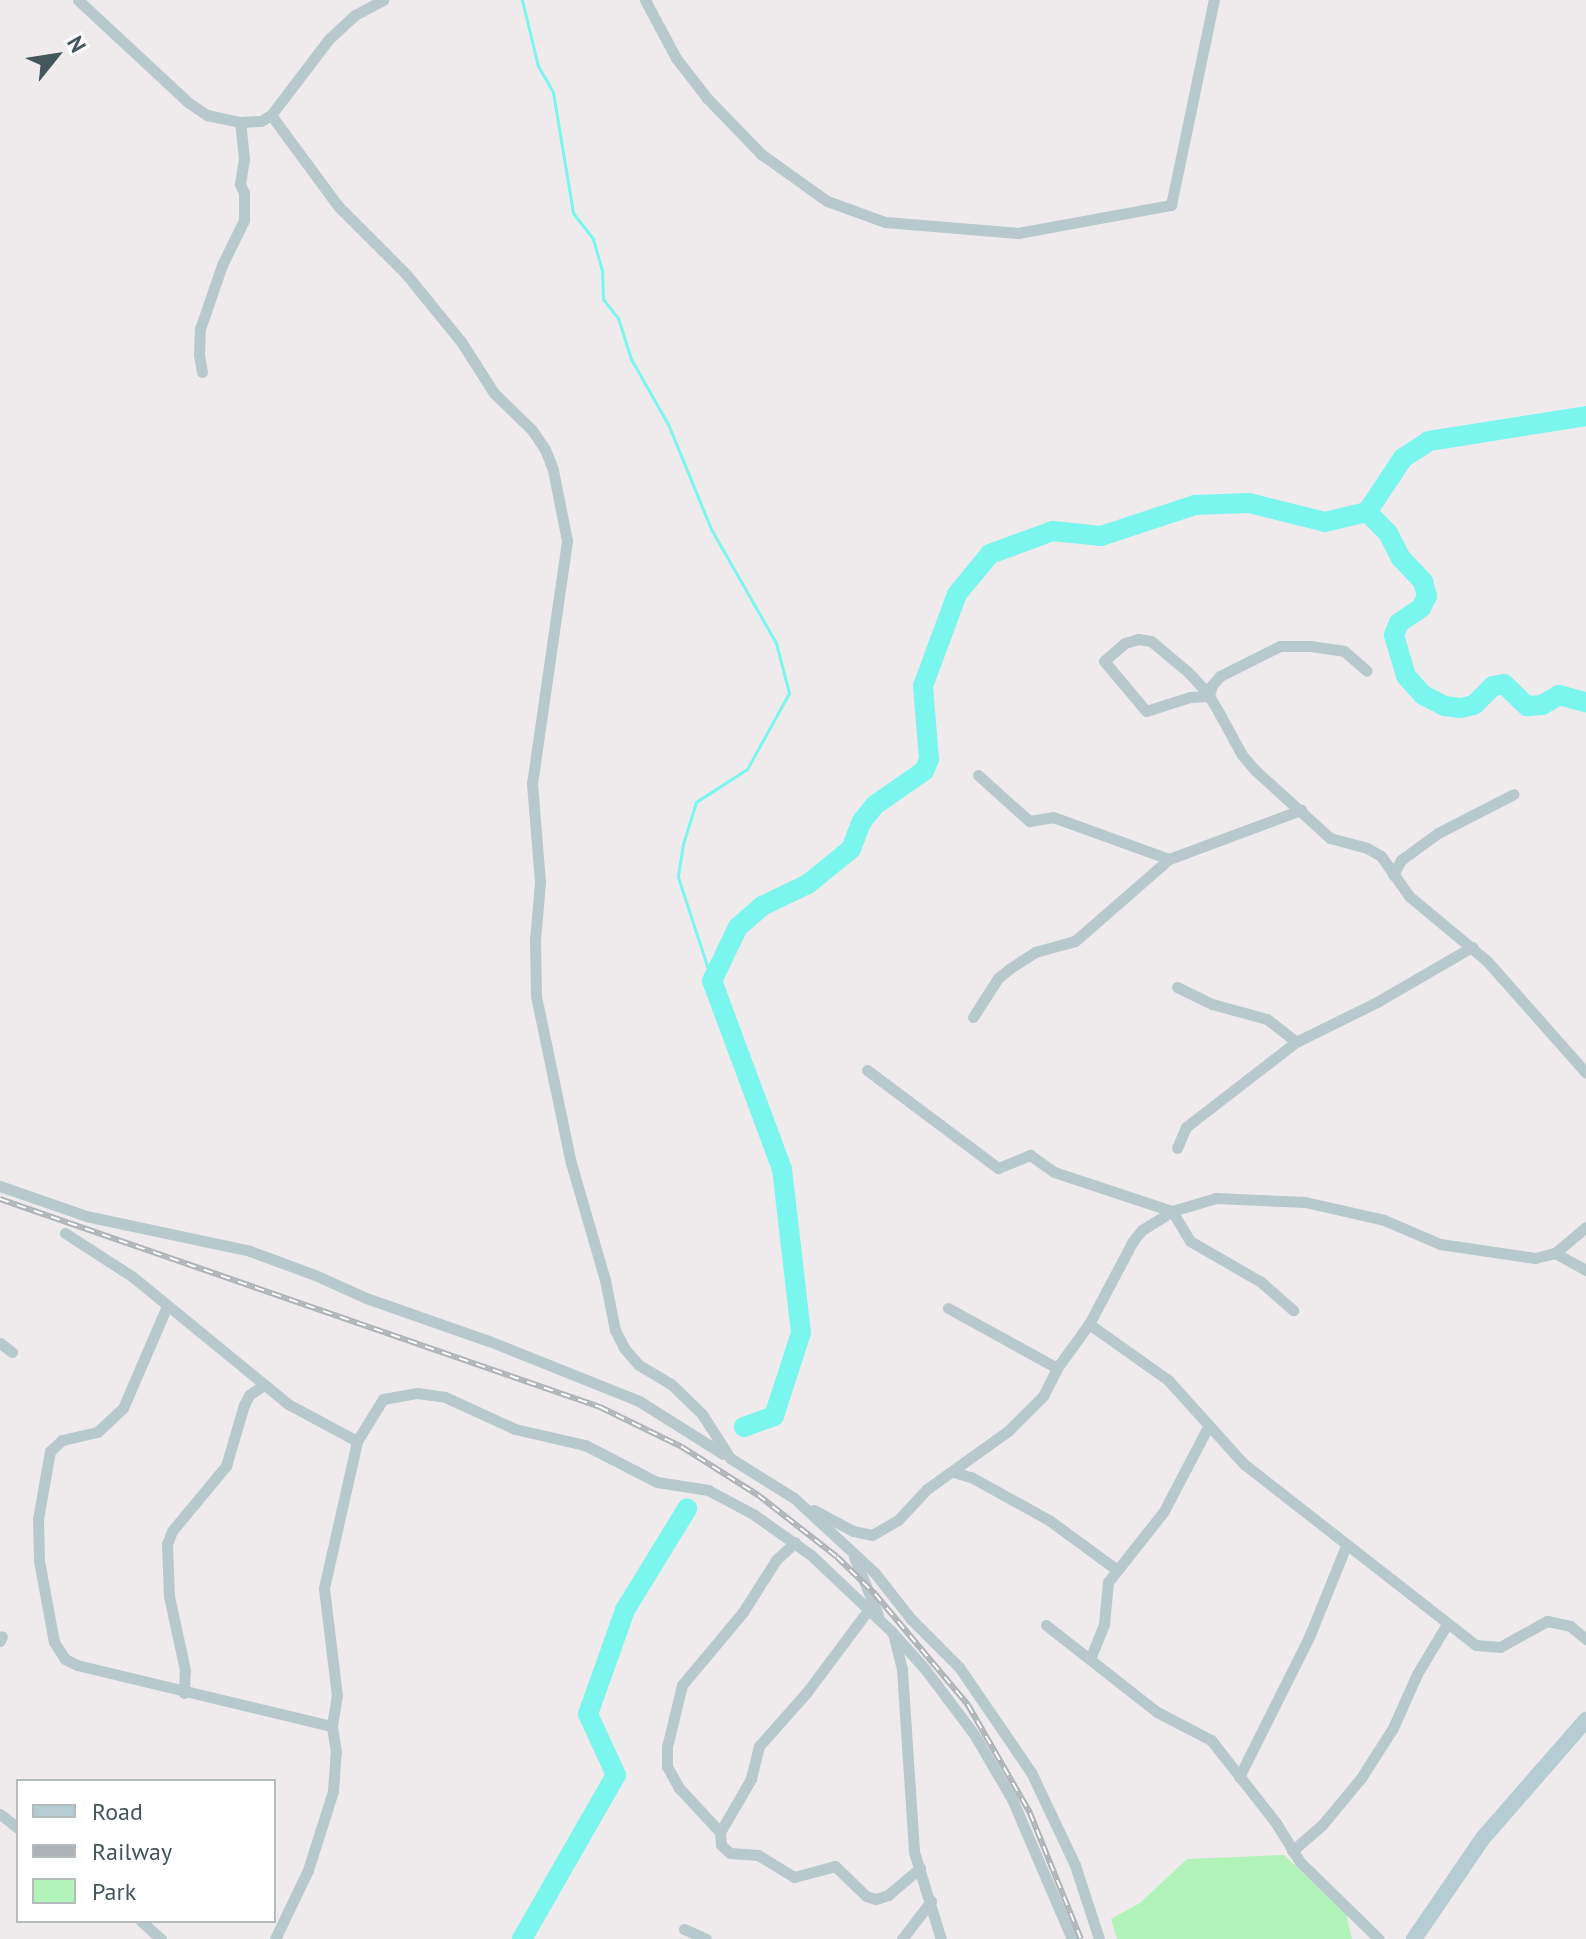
<!DOCTYPE html>
<style>
body{margin:0}
#map{position:relative;width:1586px;height:1939px;overflow:hidden;background:#efebec;font-family:"PT Sans",sans-serif}
div>[style]{position:absolute}
[style*='--x']{left:calc(var(--x)*1px);top:calc(var(--y)*1px);width:calc(var(--w)*1px);rotate:calc(var(--a)*1deg)}
.green>*{inset:0;background:#b2f3ba}
.stream>*{height:3px;margin:-1.5px;padding:0 1.5px;transform-origin:1.5px;border-radius:1.5px;background:#7af6ee}
.river>*{height:20px;margin:-10px;padding:0 10px;transform-origin:10px;border-radius:10px;background:#7af6ee}
.street>*{height:11px;margin:-5.5px;padding:0 5.5px;transform-origin:5.5px;border-radius:5.5px;background:#b7c9cd}
.secondary>*{height:16px;margin:-8px;padding:0 8px;transform-origin:8px;border-radius:8px;background:#b6ccd3}
.rail>*{height:6px;margin-top:-3px;transform-origin:0;background:repeating-linear-gradient(90deg,#fff 0 9px,#adb3b7 0 18px);box-sizing:border-box;border-block:2px solid #adb3b7}
span{translate:-50% -50%;white-space:nowrap;text-align:center;line-height:1.15;-webkit-text-stroke:6px #fff;paint-order:stroke}
.legend{position:absolute;left:16px;top:1779px;width:260px;height:144px;box-sizing:border-box;background:#fff;border:2px solid #b3bbbd;margin:0;padding:10px 14px;list-style:none;font-size:24px;color:#42565b}
.legend li{display:flex;align-items:center;gap:16px;height:40px}
.legend b{width:40px;border:2px solid #b3bbbd}
.north{position:absolute;left:16px;top:16px;width:80px;height:80px;-webkit-text-stroke:6px #fff;paint-order:stroke;rotate:60deg;font-size:22px;font-weight:700;line-height:32px;text-align:center;color:#42565b}
.north::after{content:'';display:block;margin:auto;width:28px;height:36px;background:#42565b;clip-path:polygon(50% 0,100% 100%,50% 72%,0 100%)}
</style>
<div id="map">
<div class="green">
<i style="clip-path:polygon(1284px 1855px,1346px 1914px,1352px 1939px,1117px 1939px,1111px 1919px,1140px 1903px,1187px 1859px)"></i>
</div>
<div class="stream">
<i style="--x:522;--y:0;--w:68;--a:76.4"></i>
<i style="--x:538;--y:66;--w:30;--a:60"></i>
<i style="--x:553;--y:92;--w:123;--a:80.6"></i>
<i style="--x:573;--y:213;--w:33;--a:52"></i>
<i style="--x:593;--y:239;--w:32;--a:74"></i>
<i style="--x:602;--y:270;--w:29;--a:88"></i>
<i style="--x:603;--y:299;--w:24;--a:52"></i>
<i style="--x:618;--y:318;--w:43;--a:72.4"></i>
<i style="--x:631;--y:359;--w:75;--a:60.4"></i>
<i style="--x:668;--y:424;--w:113;--a:67.7"></i>
<i style="--x:711;--y:529;--w:131;--a:60.3"></i>
<i style="--x:776;--y:643;--w:52;--a:75.4"></i>
<i style="--x:789;--y:693;--w:87;--a:118.9"></i>
<i style="--x:747;--y:769;--w:61;--a:147.1"></i>
<i style="--x:696;--y:802;--w:44;--a:107.2"></i>
<i style="--x:683;--y:844;--w:33;--a:99"></i>
<i style="--x:678;--y:877;--w:109;--a:71.9"></i>
</div>
<div class="river">
<i style="--x:1367;--y:512;--w:30;--a:45"></i>
<i style="--x:1388;--y:533;--w:28;--a:63"></i>
<i style="--x:1401;--y:558;--w:33;--a:47"></i>
<i style="--x:1423;--y:582;--w:15;--a:74"></i>
<i style="--x:1427;--y:596;--w:13;--a:117"></i>
<i style="--x:1421;--y:608;--w:27;--a:146"></i>
<i style="--x:1399;--y:623;--w:13;--a:113"></i>
<i style="--x:1394;--y:635;--w:43;--a:73.7"></i>
<i style="--x:1406;--y:676;--w:25;--a:48"></i>
<i style="--x:1423;--y:695;--w:25;--a:27"></i>
<i style="--x:1445;--y:706;--w:16;--a:7"></i>
<i style="--x:1461;--y:708;--w:13;--a:-13"></i>
<i style="--x:1474;--y:705;--w:27;--a:-45"></i>
<i style="--x:1493;--y:686;--w:11;--a:-10"></i>
<i style="--x:1504;--y:684;--w:32;--a:44"></i>
<i style="--x:1527;--y:706;--w:15;--a:-4"></i>
<i style="--x:1542;--y:705;--w:20;--a:-30"></i>
<i style="--x:1559;--y:695;--w:28;--a:15"></i>
<i style="--x:744;--y:1427;--w:32;--a:-20"></i>
<i style="--x:774;--y:1416;--w:87;--a:-72"></i>
<i style="--x:801;--y:1333;--w:165;--a:-96.6"></i>
<i style="--x:782;--y:1169;--w:201;--a:-110.4"></i>
<i style="--x:712;--y:981;--w:60;--a:-64.3"></i>
<i style="--x:738;--y:927;--w:32;--a:-41"></i>
<i style="--x:762;--y:906;--w:51;--a:-25.6"></i>
<i style="--x:808;--y:884;--w:55;--a:-39.1"></i>
<i style="--x:851;--y:849;--w:30;--a:-69"></i>
<i style="--x:862;--y:821;--w:21;--a:-51"></i>
<i style="--x:875;--y:805;--w:60;--a:-34.8"></i>
<i style="--x:924;--y:771;--w:13;--a:-67"></i>
<i style="--x:929;--y:759;--w:73;--a:-94.7"></i>
<i style="--x:923;--y:686;--w:98;--a:-69.7"></i>
<i style="--x:957;--y:594;--w:52;--a:-50.5"></i>
<i style="--x:990;--y:554;--w:67;--a:-20.1"></i>
<i style="--x:1053;--y:531;--w:48;--a:5.9"></i>
<i style="--x:1101;--y:536;--w:99;--a:-18.3"></i>
<i style="--x:1195;--y:505;--w:54;--a:-2.1"></i>
<i style="--x:1249;--y:503;--w:78;--a:14"></i>
<i style="--x:1325;--y:522;--w:43;--a:-13.4"></i>
<i style="--x:1367;--y:512;--w:65;--a:-56.3"></i>
<i style="--x:1403;--y:458;--w:31;--a:-33"></i>
<i style="--x:1429;--y:441;--w:159;--a:-9"></i>
<i style="--x:522;--y:1939;--w:189;--a:-60.2"></i>
<i style="--x:616;--y:1775;--w:67;--a:-114.7"></i>
<i style="--x:588;--y:1714;--w:110;--a:-70.4"></i>
<i style="--x:625;--y:1610;--w:119;--a:-58.5"></i>
</div>
<div class="street">
<i style="--x:78;--y:0;--w:151;--a:42.9"></i>
<i style="--x:189;--y:103;--w:22;--a:34"></i>
<i style="--x:207;--y:115;--w:34;--a:12"></i>
<i style="--x:240;--y:122;--w:21;--a:-3"></i>
<i style="--x:261;--y:121;--w:12;--a:-31"></i>
<i style="--x:271;--y:115;--w:96;--a:-52.7"></i>
<i style="--x:329;--y:39;--w:35;--a:-43"></i>
<i style="--x:355;--y:15;--w:32;--a:-28"></i>
<i style="--x:645;--y:0;--w:66;--a:61.9"></i>
<i style="--x:676;--y:58;--w:51;--a:52.2"></i>
<i style="--x:707;--y:98;--w:78;--a:46"></i>
<i style="--x:761;--y:154;--w:81;--a:35.5"></i>
<i style="--x:827;--y:201;--w:62;--a:19.9"></i>
<i style="--x:885;--y:222;--w:133;--a:4.7"></i>
<i style="--x:1018;--y:233;--w:156;--a:-10.4"></i>
<i style="--x:1171;--y:205;--w:209;--a:-78.2"></i>
<i style="--x:271;--y:115;--w:113;--a:53.6"></i>
<i style="--x:338;--y:206;--w:96;--a:45"></i>
<i style="--x:406;--y:274;--w:89;--a:50.9"></i>
<i style="--x:462;--y:343;--w:59;--a:57.4"></i>
<i style="--x:494;--y:393;--w:53;--a:44.2"></i>
<i style="--x:532;--y:430;--w:23;--a:56"></i>
<i style="--x:545;--y:449;--w:22;--a:69"></i>
<i style="--x:553;--y:470;--w:72;--a:78.8"></i>
<i style="--x:567;--y:541;--w:245;--a:98.2"></i>
<i style="--x:532;--y:783;--w:99;--a:85.4"></i>
<i style="--x:540;--y:882;--w:58;--a:94.9"></i>
<i style="--x:535;--y:940;--w:56;--a:89"></i>
<i style="--x:536;--y:996;--w:171;--a:78.2"></i>
<i style="--x:571;--y:1163;--w:122;--a:73.8"></i>
<i style="--x:605;--y:1280;--w:51;--a:78.7"></i>
<i style="--x:615;--y:1330;--w:20;--a:63"></i>
<i style="--x:624;--y:1348;--w:23;--a:49"></i>
<i style="--x:639;--y:1365;--w:37;--a:31"></i>
<i style="--x:671;--y:1384;--w:43;--a:44.1"></i>
<i style="--x:702;--y:1414;--w:52;--a:57.5"></i>
<i style="--x:730;--y:1458;--w:75;--a:32"></i>
<i style="--x:794;--y:1498;--w:109;--a:42.8"></i>
<i style="--x:874;--y:1572;--w:60;--a:51.8"></i>
<i style="--x:911;--y:1619;--w:68;--a:45"></i>
<i style="--x:959;--y:1667;--w:127;--a:55.6"></i>
<i style="--x:1031;--y:1772;--w:103;--a:64.7"></i>
<i style="--x:1075;--y:1865;--w:78;--a:72"></i>
<i style="--x:202;--y:372;--w:17;--a:-100"></i>
<i style="--x:199;--y:355;--w:26;--a:-88"></i>
<i style="--x:200;--y:329;--w:68;--a:-71"></i>
<i style="--x:222;--y:265;--w:50;--a:-63.9"></i>
<i style="--x:244;--y:220;--w:27;--a:-90"></i>
<i style="--x:244;--y:193;--w:10;--a:-114"></i>
<i style="--x:240;--y:184;--w:25;--a:-81"></i>
<i style="--x:244;--y:159;--w:37;--a:-96"></i>
<i style="--x:1209;--y:696;--w:19;--a:177"></i>
<i style="--x:1190;--y:697;--w:46;--a:162.3"></i>
<i style="--x:1146;--y:711;--w:65;--a:-130"></i>
<i style="--x:1104;--y:661;--w:28;--a:-41"></i>
<i style="--x:1125;--y:643;--w:14;--a:-17"></i>
<i style="--x:1138;--y:639;--w:13;--a:9"></i>
<i style="--x:1151;--y:641;--w:48;--a:40"></i>
<i style="--x:1188;--y:672;--w:25;--a:47"></i>
<i style="--x:1205;--y:690;--w:7;--a:56"></i>
<i style="--x:1209;--y:696;--w:17;--a:59"></i>
<i style="--x:1218;--y:711;--w:50;--a:61.4"></i>
<i style="--x:1242;--y:755;--w:21;--a:49"></i>
<i style="--x:1256;--y:771;--w:100;--a:42.2"></i>
<i style="--x:1330;--y:838;--w:38;--a:15"></i>
<i style="--x:1367;--y:848;--w:16;--a:30"></i>
<i style="--x:1381;--y:856;--w:49;--a:55"></i>
<i style="--x:1409;--y:896;--w:102;--a:39.8"></i>
<i style="--x:1487;--y:961;--w:149;--a:48.5"></i>
<i style="--x:1209;--y:696;--w:11;--a:-75"></i>
<i style="--x:1212;--y:685;--w:12;--a:-48"></i>
<i style="--x:1220;--y:676;--w:67;--a:-26.6"></i>
<i style="--x:1280;--y:646;--w:30;--a:0"></i>
<i style="--x:1310;--y:646;--w:34;--a:8"></i>
<i style="--x:1344;--y:651;--w:30;--a:41"></i>
<i style="--x:978;--y:775;--w:69;--a:42"></i>
<i style="--x:1029;--y:821;--w:24;--a:-9"></i>
<i style="--x:1053;--y:817;--w:123;--a:19.9"></i>
<i style="--x:1393;--y:875;--w:17;--a:-62"></i>
<i style="--x:1401;--y:860;--w:46;--a:-36.1"></i>
<i style="--x:1438;--y:833;--w:85;--a:-27.2"></i>
<i style="--x:1177;--y:987;--w:39;--a:26"></i>
<i style="--x:1212;--y:1004;--w:57;--a:15.3"></i>
<i style="--x:1267;--y:1019;--w:37;--a:38"></i>
<i style="--x:973;--y:1017;--w:46;--a:-57.3"></i>
<i style="--x:998;--y:978;--w:14;--a:-39"></i>
<i style="--x:1009;--y:969;--w:31;--a:-33"></i>
<i style="--x:1035;--y:952;--w:41;--a:-15.4"></i>
<i style="--x:1075;--y:941;--w:125;--a:-41.1"></i>
<i style="--x:1169;--y:859;--w:141;--a:-20.4"></i>
<i style="--x:867;--y:1070;--w:164;--a:36.8"></i>
<i style="--x:998;--y:1168;--w:35;--a:-22"></i>
<i style="--x:1030;--y:1155;--w:29;--a:35"></i>
<i style="--x:1054;--y:1172;--w:124;--a:18.3"></i>
<i style="--x:1172;--y:1211;--w:35;--a:59"></i>
<i style="--x:1190;--y:1241;--w:82;--a:30"></i>
<i style="--x:1261;--y:1282;--w:43;--a:41.2"></i>
<i style="--x:1177;--y:1148;--w:23;--a:-67"></i>
<i style="--x:1186;--y:1127;--w:139;--a:-37.7"></i>
<i style="--x:1296;--y:1042;--w:90;--a:-26.3"></i>
<i style="--x:1377;--y:1002;--w:110;--a:-30.1"></i>
<i style="--x:0;--y:1186;--w:91;--a:19.2"></i>
<i style="--x:86;--y:1216;--w:168;--a:12"></i>
<i style="--x:250;--y:1251;--w:69;--a:20.3"></i>
<i style="--x:315;--y:1275;--w:56;--a:24.3"></i>
<i style="--x:366;--y:1298;--w:130;--a:19.3"></i>
<i style="--x:489;--y:1341;--w:162;--a:21.8"></i>
<i style="--x:639;--y:1401;--w:99;--a:32.2"></i>
<i style="--x:65;--y:1233;--w:81;--a:32.9"></i>
<i style="--x:133;--y:1277;--w:200;--a:39.3"></i>
<i style="--x:288;--y:1404;--w:78;--a:28.2"></i>
<i style="--x:1555;--y:1253;--w:35;--a:29"></i>
<i style="--x:167;--y:1306;--w:111;--a:113.3"></i>
<i style="--x:123;--y:1408;--w:35;--a:137"></i>
<i style="--x:97;--y:1432;--w:36;--a:167"></i>
<i style="--x:62;--y:1440;--w:16;--a:137"></i>
<i style="--x:50;--y:1451;--w:69;--a:100"></i>
<i style="--x:38;--y:1519;--w:42;--a:88.6"></i>
<i style="--x:39;--y:1561;--w:82;--a:79.5"></i>
<i style="--x:54;--y:1642;--w:20;--a:57"></i>
<i style="--x:65;--y:1659;--w:13;--a:27"></i>
<i style="--x:77;--y:1665;--w:262;--a:13.5"></i>
<i style="--x:948;--y:1308;--w:124;--a:28.8"></i>
<i style="--x:1089;--y:1324;--w:97;--a:35.3"></i>
<i style="--x:1168;--y:1380;--w:113;--a:47.9"></i>
<i style="--x:1244;--y:1464;--w:294;--a:38"></i>
<i style="--x:1476;--y:1645;--w:24;--a:5"></i>
<i style="--x:1500;--y:1647;--w:54;--a:-29"></i>
<i style="--x:1547;--y:1621;--w:24;--a:12"></i>
<i style="--x:1570;--y:1626;--w:21;--a:39"></i>
<i style="--x:0;--y:1343;--w:15;--a:37"></i>
<i style="--x:953;--y:1472;--w:19;--a:16"></i>
<i style="--x:971;--y:1477;--w:89;--a:28.9"></i>
<i style="--x:1049;--y:1520;--w:84;--a:36.3"></i>
<i style="--x:814;--y:1510;--w:44;--a:28.3"></i>
<i style="--x:853;--y:1531;--w:19;--a:12"></i>
<i style="--x:872;--y:1535;--w:30;--a:-30"></i>
<i style="--x:898;--y:1520;--w:42;--a:-46.9"></i>
<i style="--x:927;--y:1489;--w:100;--a:-35.6"></i>
<i style="--x:1008;--y:1431;--w:49;--a:-45"></i>
<i style="--x:1043;--y:1396;--w:31;--a:-63"></i>
<i style="--x:1057;--y:1368;--w:54;--a:-54"></i>
<i style="--x:1089;--y:1324;--w:94;--a:-62.1"></i>
<i style="--x:1133;--y:1241;--w:14;--a:-51"></i>
<i style="--x:1142;--y:1230;--w:36;--a:-32"></i>
<i style="--x:1172;--y:1211;--w:46;--a:-16.5"></i>
<i style="--x:1216;--y:1198;--w:89;--a:2.6"></i>
<i style="--x:1305;--y:1202;--w:81;--a:12.8"></i>
<i style="--x:1384;--y:1220;--w:61;--a:23.2"></i>
<i style="--x:1440;--y:1244;--w:96;--a:8.4"></i>
<i style="--x:1535;--y:1258;--w:21;--a:-14"></i>
<i style="--x:1555;--y:1253;--w:40;--a:-40"></i>
<i style="--x:854;--y:1557;--w:63;--a:67.5"></i>
<i style="--x:869;--y:1609;--w:104;--a:126.8"></i>
<i style="--x:807;--y:1692;--w:72;--a:131.6"></i>
<i style="--x:759;--y:1746;--w:34;--a:104"></i>
<i style="--x:751;--y:1779;--w:61;--a:120.3"></i>
<i style="--x:720;--y:1832;--w:13;--a:86"></i>
<i style="--x:721;--y:1845;--w:12;--a:42"></i>
<i style="--x:730;--y:1853;--w:28;--a:4"></i>
<i style="--x:758;--y:1855;--w:42;--a:31.4"></i>
<i style="--x:794;--y:1877;--w:42;--a:-15"></i>
<i style="--x:835;--y:1866;--w:43;--a:44.1"></i>
<i style="--x:866;--y:1896;--w:10;--a:17"></i>
<i style="--x:876;--y:1899;--w:13;--a:-18"></i>
<i style="--x:888;--y:1895;--w:42;--a:-40.2"></i>
<i style="--x:1046;--y:1625;--w:141;--a:38.1"></i>
<i style="--x:1157;--y:1712;--w:61;--a:27.4"></i>
<i style="--x:1211;--y:1740;--w:105;--a:51.9"></i>
<i style="--x:1276;--y:1823;--w:46;--a:58.4"></i>
<i style="--x:1300;--y:1862;--w:110;--a:44.3"></i>
<i style="--x:894;--y:1637;--w:34;--a:76"></i>
<i style="--x:902;--y:1670;--w:182;--a:86.2"></i>
<i style="--x:914;--y:1852;--w:91;--a:72.8"></i>
<i style="--x:0;--y:1641;--w:5;--a:-68"></i>
<i style="--x:1090;--y:1659;--w:38;--a:-68"></i>
<i style="--x:1104;--y:1624;--w:42;--a:-84.6"></i>
<i style="--x:1108;--y:1582;--w:90;--a:-51.7"></i>
<i style="--x:1164;--y:1511;--w:95;--a:-62.4"></i>
<i style="--x:184;--y:1693;--w:23;--a:-88"></i>
<i style="--x:185;--y:1670;--w:76;--a:-102.2"></i>
<i style="--x:169;--y:1596;--w:52;--a:-92.2"></i>
<i style="--x:167;--y:1544;--w:14;--a:-69"></i>
<i style="--x:172;--y:1531;--w:85;--a:-50.3"></i>
<i style="--x:226;--y:1466;--w:64;--a:-73.6"></i>
<i style="--x:244;--y:1405;--w:11;--a:-63"></i>
<i style="--x:249;--y:1395;--w:18;--a:-34"></i>
<i style="--x:1239;--y:1777;--w:157;--a:-63.4"></i>
<i style="--x:1309;--y:1637;--w:98;--a:-67.9"></i>
<i style="--x:0;--y:1814;--w:23;--a:38"></i>
<i style="--x:720;--y:1832;--w:60;--a:-133"></i>
<i style="--x:679;--y:1788;--w:25;--a:-119"></i>
<i style="--x:667;--y:1766;--w:19;--a:-90"></i>
<i style="--x:667;--y:1747;--w:64;--a:-76.4"></i>
<i style="--x:682;--y:1685;--w:95;--a:-50.1"></i>
<i style="--x:743;--y:1612;--w:62;--a:-57.6"></i>
<i style="--x:776;--y:1560;--w:26;--a:-43"></i>
<i style="--x:1292;--y:1851;--w:40;--a:-41"></i>
<i style="--x:1322;--y:1825;--w:61;--a:-50.3"></i>
<i style="--x:1361;--y:1778;--w:59;--a:-57.4"></i>
<i style="--x:1393;--y:1728;--w:59;--a:-66"></i>
<i style="--x:1417;--y:1674;--w:58;--a:-59"></i>
<i style="--x:141;--y:1921;--w:27;--a:42"></i>
<i style="--x:684;--y:1929;--w:24;--a:24"></i>
<i style="--x:275;--y:1939;--w:76;--a:-64.4"></i>
<i style="--x:308;--y:1870;--w:83;--a:-72.4"></i>
<i style="--x:333;--y:1791;--w:39;--a:-86"></i>
<i style="--x:336;--y:1752;--w:26;--a:-99"></i>
<i style="--x:332;--y:1726;--w:30;--a:-81"></i>
<i style="--x:337;--y:1696;--w:109;--a:-96.9"></i>
<i style="--x:324;--y:1588;--w:151;--a:-77.3"></i>
<i style="--x:357;--y:1441;--w:49;--a:-58.2"></i>
<i style="--x:383;--y:1399;--w:35;--a:-10"></i>
<i style="--x:417;--y:1393;--w:28;--a:8"></i>
<i style="--x:445;--y:1397;--w:77;--a:24.6"></i>
<i style="--x:515;--y:1429;--w:72;--a:12.9"></i>
<i style="--x:585;--y:1445;--w:81;--a:27.2"></i>
<i style="--x:657;--y:1482;--w:52;--a:8.9"></i>
<i style="--x:708;--y:1490;--w:51;--a:28.1"></i>
<i style="--x:753;--y:1514;--w:71;--a:35.3"></i>
<i style="--x:811;--y:1555;--w:110;--a:43.5"></i>
<i style="--x:891;--y:1631;--w:51;--a:48.2"></i>
<i style="--x:925;--y:1669;--w:81;--a:53"></i>
<i style="--x:974;--y:1734;--w:75;--a:59.7"></i>
<i style="--x:1012;--y:1799;--w:152;--a:66.8"></i>
<i style="--x:902;--y:1939;--w:48;--a:-52.7"></i>
</div>
<div class="secondary">
<i style="--x:1414;--y:1939;--w:122;--a:-55.7"></i>
<i style="--x:1483;--y:1838;--w:157;--a:-48.9"></i>
</div>
<div class="rail">
<i style="--x:0;--y:1199;--w:635;--a:19.12"></i>
<i style="--x:600;--y:1407;--w:91;--a:26"></i>
<i style="--x:682;--y:1447;--w:90;--a:32.3"></i>
<i style="--x:758;--y:1495;--w:100;--a:38.1"></i>
<i style="--x:837;--y:1557;--w:53;--a:44.2"></i>
<i style="--x:875;--y:1594;--w:145;--a:50"></i>
<i style="--x:968;--y:1705;--w:125;--a:60.1"></i>
<i style="--x:1030;--y:1813;--w:136;--a:68"></i>
</div>
<ul class="legend">
<li><b style="height:10px;background:#b6ccd3"></b>Road</li>
<li><b style="height:10px;background:#adb3b7"></b>Railway</li>
<li><b style="height:22px;background:#b2f3ba"></b>Park</li>
</ul>
<div class="north">N</div>
</div>
